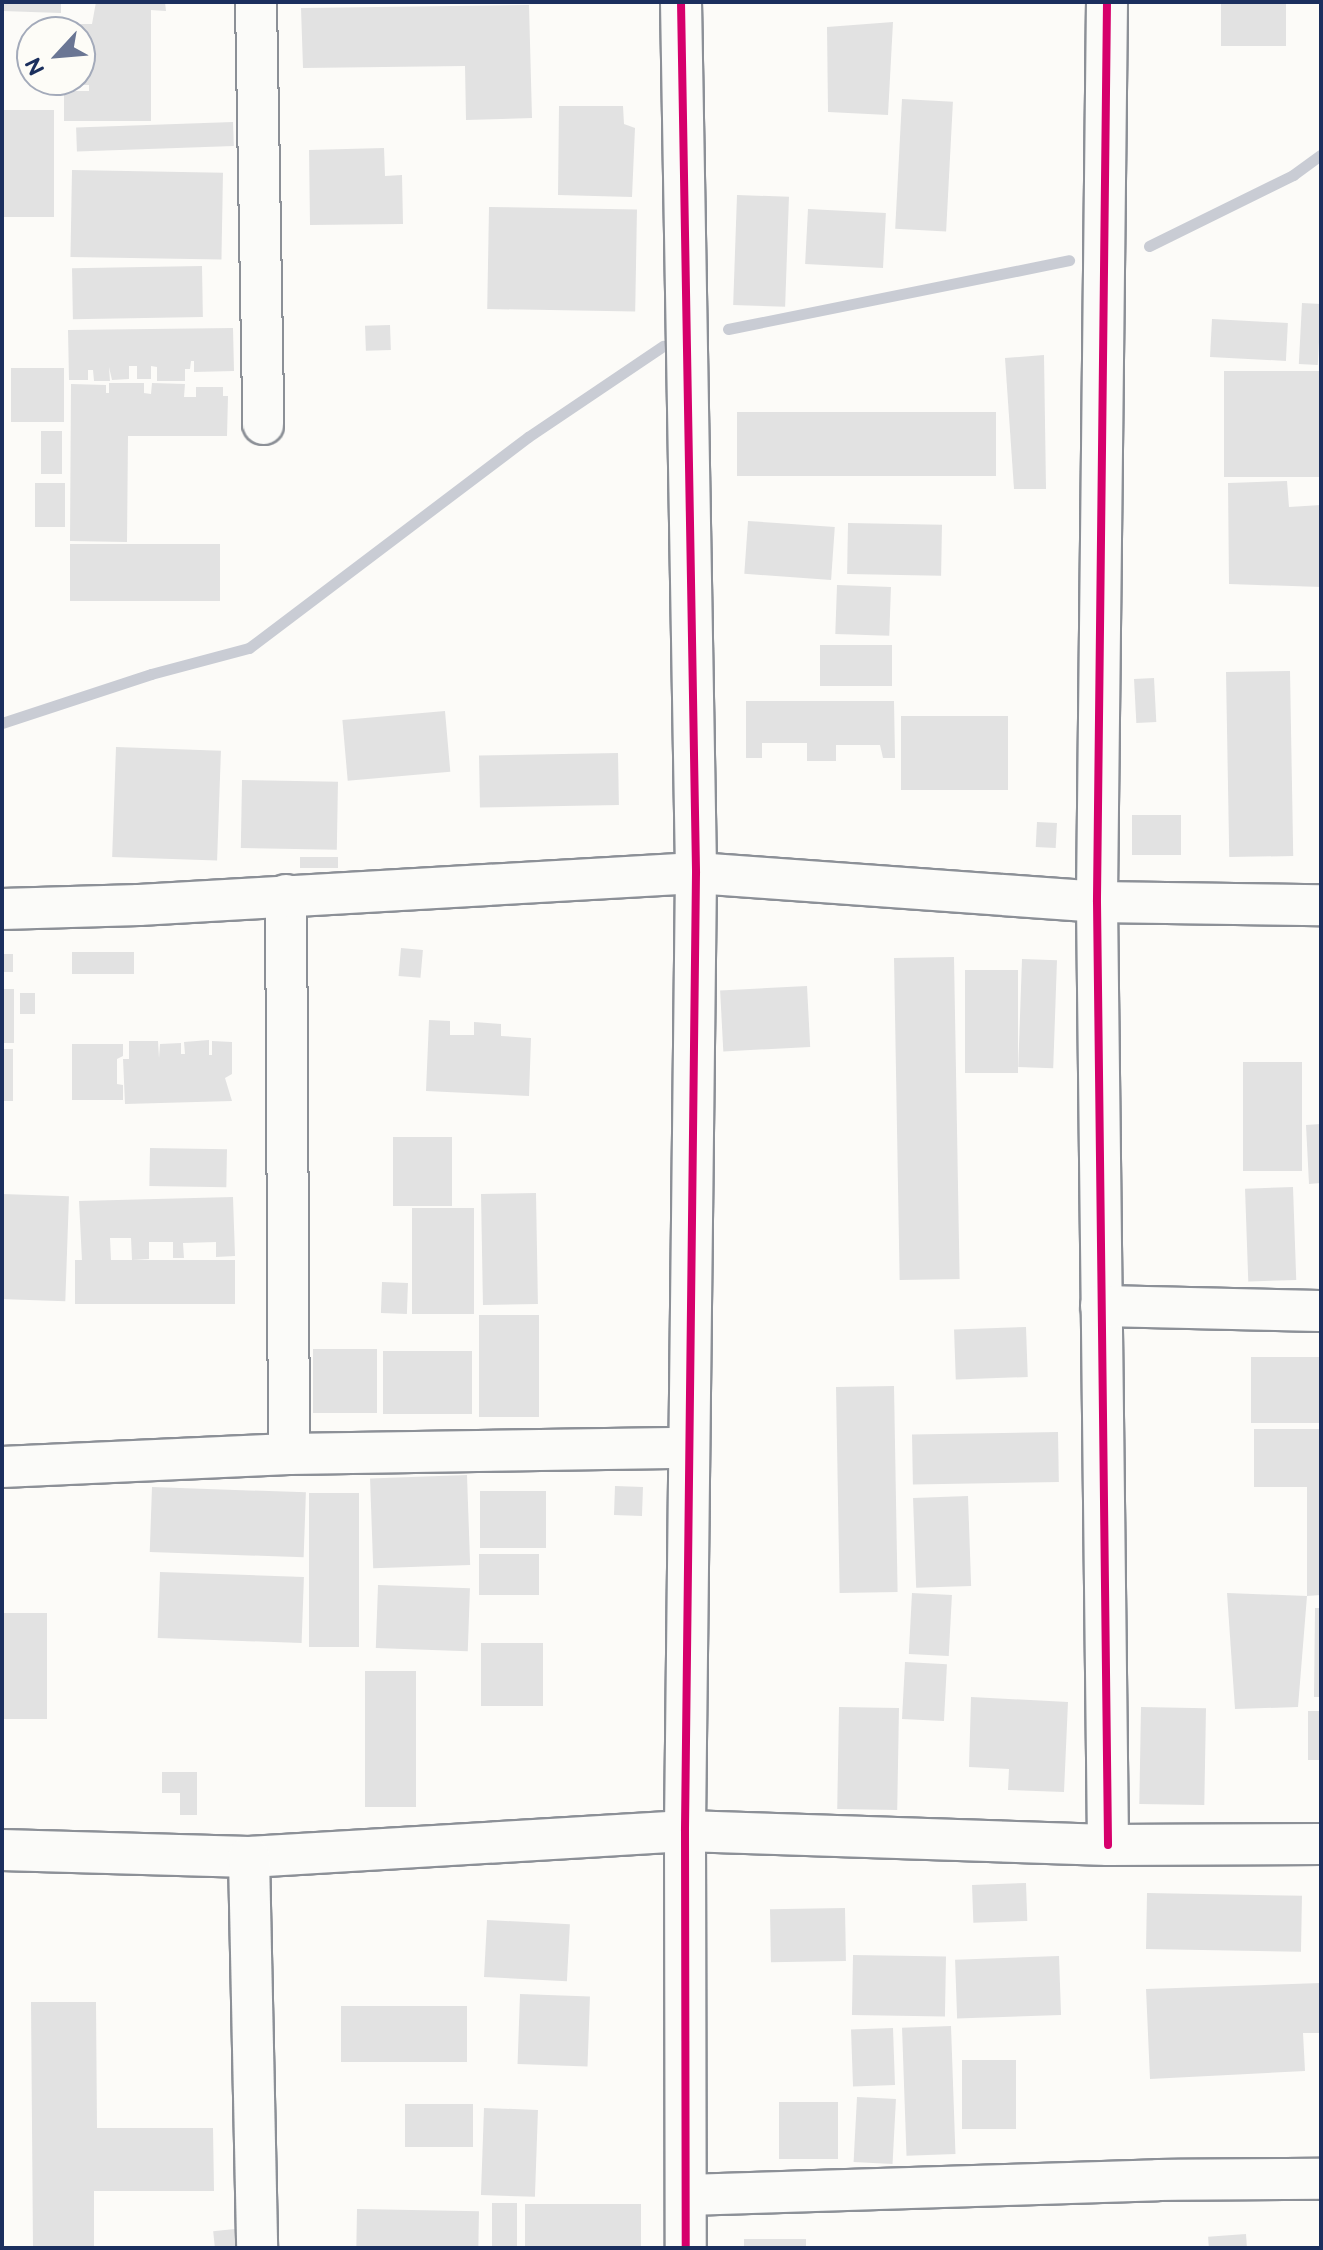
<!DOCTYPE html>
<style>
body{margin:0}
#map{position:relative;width:1323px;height:2250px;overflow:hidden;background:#fcfbf8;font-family:"Balsamiq Sans",sans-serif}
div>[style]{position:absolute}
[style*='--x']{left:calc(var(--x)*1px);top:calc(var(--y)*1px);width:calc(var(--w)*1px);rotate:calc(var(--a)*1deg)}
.stream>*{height:11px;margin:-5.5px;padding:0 5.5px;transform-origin:5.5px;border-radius:5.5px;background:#c9ccd4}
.building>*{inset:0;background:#e2e2e2;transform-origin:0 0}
.roads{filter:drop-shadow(2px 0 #8c9097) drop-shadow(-2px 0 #8c9097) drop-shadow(0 2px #8c9097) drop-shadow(0 -2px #8c9097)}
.minor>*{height:40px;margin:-20px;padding:0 20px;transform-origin:20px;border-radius:20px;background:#fbfbf9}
.cycleway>*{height:8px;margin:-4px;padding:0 4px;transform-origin:4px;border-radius:4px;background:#d6006c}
span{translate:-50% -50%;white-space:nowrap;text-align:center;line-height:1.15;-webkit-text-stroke:8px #fdfcf7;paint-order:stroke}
.frame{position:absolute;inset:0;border:4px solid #1b2f5e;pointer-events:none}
.north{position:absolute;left:16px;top:16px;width:80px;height:80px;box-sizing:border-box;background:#fdfcf7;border:2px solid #a3aaba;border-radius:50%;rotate:244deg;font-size:22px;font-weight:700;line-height:32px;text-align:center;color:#1b2f5e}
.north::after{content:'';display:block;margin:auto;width:28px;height:36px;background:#6a7694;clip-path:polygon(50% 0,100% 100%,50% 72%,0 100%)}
</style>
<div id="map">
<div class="stream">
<i style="--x:1149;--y:246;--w:161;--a:-26.2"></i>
<i style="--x:1293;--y:175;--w:34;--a:-36"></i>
<i style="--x:728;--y:329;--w:348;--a:-11.4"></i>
<i style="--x:2;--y:723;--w:157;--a:-18.2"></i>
<i style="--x:151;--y:674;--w:101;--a:-14.9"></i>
<i style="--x:249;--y:648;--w:350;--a:-37.1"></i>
<i style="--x:528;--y:437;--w:163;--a:-34"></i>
</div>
<div class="building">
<i style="clip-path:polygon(2px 2px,61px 2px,61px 13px,2px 11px)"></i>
<i style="clip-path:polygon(96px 2px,165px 2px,166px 11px,151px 10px,151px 121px,64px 121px,64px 91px,89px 91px,89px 85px,64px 85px,64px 80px,80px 80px,80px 57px,89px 57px,89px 47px,80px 47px,80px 32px,65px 32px,64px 24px,92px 24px)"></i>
<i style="left:1221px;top:2px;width:65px;height:44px"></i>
<i style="clip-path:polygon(529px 5px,532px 118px,466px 120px,465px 66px,303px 68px,301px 8px)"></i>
<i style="clip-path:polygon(893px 22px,888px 115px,828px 112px,827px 27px)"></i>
<i style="left:902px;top:99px;width:51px;height:130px;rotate:3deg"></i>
<i style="clip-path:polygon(559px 106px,623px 106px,624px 124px,635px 128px,632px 197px,558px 195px)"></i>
<i style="left:2px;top:110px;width:52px;height:107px"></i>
<i style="left:233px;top:122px;width:24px;height:157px;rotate:88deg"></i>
<i style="clip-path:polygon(384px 148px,385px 176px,402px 175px,403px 224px,310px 225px,309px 150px)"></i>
<i style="left:72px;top:170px;width:151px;height:87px;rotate:1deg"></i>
<i style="left:737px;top:195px;width:52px;height:110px;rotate:2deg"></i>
<i style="left:489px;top:207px;width:148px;height:102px;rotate:1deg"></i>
<i style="left:808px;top:209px;width:78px;height:55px;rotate:3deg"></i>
<i style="left:202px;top:266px;width:51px;height:130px;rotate:89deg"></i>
<i style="left:1302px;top:303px;width:19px;height:61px;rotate:3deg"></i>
<i style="left:1212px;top:319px;width:76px;height:38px;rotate:3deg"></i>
<i style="left:390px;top:325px;width:25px;height:25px;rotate:88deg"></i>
<i style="clip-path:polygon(233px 328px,234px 371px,194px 372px,194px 361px,191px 361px,190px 369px,185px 369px,185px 381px,157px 381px,157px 367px,151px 366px,151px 379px,137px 379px,137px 366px,129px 366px,129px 379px,112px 380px,109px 367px,110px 381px,94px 381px,93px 370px,88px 370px,88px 380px,69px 380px,68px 330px)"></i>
<i style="clip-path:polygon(1044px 355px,1046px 489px,1014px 489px,1005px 358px)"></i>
<i style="left:64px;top:368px;width:54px;height:53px;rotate:90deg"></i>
<i style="left:1321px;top:371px;width:106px;height:97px;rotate:90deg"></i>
<i style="clip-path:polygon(109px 383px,144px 383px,144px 393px,151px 394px,152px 383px,185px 384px,184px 397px,196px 397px,196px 387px,223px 387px,223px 396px,228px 396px,227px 436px,128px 436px,127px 542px,70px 541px,71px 384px,106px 385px,106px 393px,109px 393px)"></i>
<i style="left:737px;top:412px;width:259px;height:64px"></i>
<i style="left:41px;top:431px;width:21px;height:43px"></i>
<i style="clip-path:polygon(1287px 481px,1289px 507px,1321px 505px,1321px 587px,1229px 584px,1228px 483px)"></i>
<i style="left:35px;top:483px;width:30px;height:44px"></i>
<i style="left:748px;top:521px;width:87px;height:53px;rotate:4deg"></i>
<i style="left:848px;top:523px;width:94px;height:51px;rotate:1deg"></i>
<i style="left:70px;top:544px;width:150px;height:57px"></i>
<i style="left:837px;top:585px;width:54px;height:49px;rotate:2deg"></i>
<i style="left:820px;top:645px;width:72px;height:41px"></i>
<i style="left:1290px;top:671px;width:185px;height:64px;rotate:89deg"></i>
<i style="left:1154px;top:678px;width:44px;height:20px;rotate:87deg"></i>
<i style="clip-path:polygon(746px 701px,894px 701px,895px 758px,883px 758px,880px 745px,836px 745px,836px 761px,807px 761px,807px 743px,762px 743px,762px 758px,746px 758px)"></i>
<i style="left:445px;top:711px;width:61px;height:103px;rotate:85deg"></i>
<i style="left:1008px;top:716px;width:74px;height:107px;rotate:90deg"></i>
<i style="left:116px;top:747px;width:105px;height:110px;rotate:2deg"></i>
<i style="left:618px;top:753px;width:52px;height:139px;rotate:89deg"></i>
<i style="left:242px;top:780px;width:96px;height:68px;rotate:1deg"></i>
<i style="left:1132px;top:815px;width:49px;height:40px"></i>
<i style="left:1037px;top:822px;width:20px;height:25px;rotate:3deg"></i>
<i style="left:300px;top:857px;width:38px;height:11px"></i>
<i style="left:401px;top:948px;width:22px;height:28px;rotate:5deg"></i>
<i style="left:72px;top:952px;width:62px;height:22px"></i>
<i style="left:2px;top:954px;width:11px;height:18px"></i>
<i style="left:954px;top:957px;width:322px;height:60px;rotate:89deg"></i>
<i style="left:1022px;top:959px;width:35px;height:108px;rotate:2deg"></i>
<i style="left:965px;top:970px;width:53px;height:103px"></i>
<i style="left:807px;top:986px;width:61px;height:87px;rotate:87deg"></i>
<i style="left:2px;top:989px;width:12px;height:54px"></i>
<i style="left:20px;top:993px;width:15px;height:21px"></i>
<i style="clip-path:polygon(429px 1020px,450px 1021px,450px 1035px,474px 1035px,474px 1022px,501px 1024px,501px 1036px,531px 1038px,529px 1096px,426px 1091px)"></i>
<i style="clip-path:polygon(209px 1040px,209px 1055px,212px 1055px,212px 1041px,232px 1042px,232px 1074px,225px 1078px,232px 1101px,125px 1104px,123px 1059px,129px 1059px,129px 1041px,158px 1041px,159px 1058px,160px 1044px,181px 1043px,181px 1054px,185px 1054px,184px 1042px)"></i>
<i style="clip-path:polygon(72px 1044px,123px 1044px,123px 1056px,117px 1059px,117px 1084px,123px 1085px,123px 1100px,72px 1100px)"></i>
<i style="left:2px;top:1049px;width:11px;height:52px"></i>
<i style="left:1243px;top:1062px;width:59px;height:109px"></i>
<i style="clip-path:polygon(1321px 1124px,1321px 1183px,1309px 1184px,1306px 1125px)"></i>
<i style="left:393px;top:1137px;width:59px;height:69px"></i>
<i style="left:150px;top:1148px;width:77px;height:38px;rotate:1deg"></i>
<i style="left:1293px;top:1187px;width:93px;height:48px;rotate:88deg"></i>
<i style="left:536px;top:1193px;width:111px;height:55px;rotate:89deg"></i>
<i style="left:2px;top:1194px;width:67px;height:105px;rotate:2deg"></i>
<i style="clip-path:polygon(233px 1197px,235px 1256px,216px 1257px,216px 1242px,183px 1243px,184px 1258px,173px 1258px,173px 1242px,149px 1242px,149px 1259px,132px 1260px,131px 1238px,110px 1238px,111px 1260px,82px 1261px,79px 1201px)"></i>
<i style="left:412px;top:1208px;width:62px;height:106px"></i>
<i style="left:235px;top:1260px;width:44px;height:160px;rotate:90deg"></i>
<i style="left:382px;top:1282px;width:26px;height:31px;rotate:2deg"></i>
<i style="left:479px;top:1315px;width:60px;height:102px"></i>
<i style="left:1026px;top:1327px;width:50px;height:72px;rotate:88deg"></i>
<i style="left:313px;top:1349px;width:64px;height:64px"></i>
<i style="left:383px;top:1351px;width:89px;height:63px"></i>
<i style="left:1251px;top:1357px;width:70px;height:66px"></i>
<i style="left:894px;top:1386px;width:206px;height:58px;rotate:89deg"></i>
<i style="clip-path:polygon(1254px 1429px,1321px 1429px,1321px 1595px,1307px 1596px,1307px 1487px,1254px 1487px)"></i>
<i style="left:1058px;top:1432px;width:50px;height:146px;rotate:89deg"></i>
<i style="left:467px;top:1475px;width:90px;height:97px;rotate:88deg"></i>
<i style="left:615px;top:1486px;width:28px;height:29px;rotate:2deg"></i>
<i style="left:152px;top:1487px;width:154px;height:65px;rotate:2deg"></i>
<i style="left:480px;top:1491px;width:66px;height:57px"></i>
<i style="left:309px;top:1493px;width:50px;height:154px"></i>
<i style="left:968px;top:1496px;width:90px;height:55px;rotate:88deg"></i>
<i style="left:479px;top:1554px;width:60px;height:41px"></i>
<i style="left:160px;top:1572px;width:144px;height:66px;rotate:2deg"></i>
<i style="left:378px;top:1585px;width:92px;height:63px;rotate:2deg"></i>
<i style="left:912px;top:1593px;width:40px;height:61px;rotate:3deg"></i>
<i style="clip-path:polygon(1227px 1593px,1307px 1596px,1298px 1707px,1235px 1709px)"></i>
<i style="clip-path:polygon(1315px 1608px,1321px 1608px,1321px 1697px,1314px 1697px)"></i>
<i style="left:2px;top:1613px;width:45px;height:106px"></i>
<i style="left:543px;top:1643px;width:63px;height:62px;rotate:90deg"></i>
<i style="left:905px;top:1662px;width:42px;height:57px;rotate:3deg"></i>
<i style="left:416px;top:1671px;width:136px;height:51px;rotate:90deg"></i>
<i style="clip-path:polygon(971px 1697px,1068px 1702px,1064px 1792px,1008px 1790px,1009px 1769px,969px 1767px)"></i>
<i style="left:839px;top:1707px;width:60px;height:102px;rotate:1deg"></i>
<i style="left:1141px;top:1707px;width:65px;height:97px;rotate:1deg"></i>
<i style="left:1308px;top:1711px;width:13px;height:49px"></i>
<i style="clip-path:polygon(162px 1772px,197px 1772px,197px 1815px,180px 1815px,180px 1793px,162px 1793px)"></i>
<i style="left:1026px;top:1883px;width:38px;height:54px;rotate:88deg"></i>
<i style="left:1147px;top:1893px;width:155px;height:56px;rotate:1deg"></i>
<i style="left:845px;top:1908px;width:53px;height:75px;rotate:89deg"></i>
<i style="left:487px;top:1920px;width:83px;height:57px;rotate:3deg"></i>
<i style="left:853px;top:1955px;width:93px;height:60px;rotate:1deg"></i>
<i style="left:1059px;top:1956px;width:59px;height:104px;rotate:88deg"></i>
<i style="clip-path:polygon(1321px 1983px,1321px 2033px,1303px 2033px,1305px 2071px,1150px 2079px,1146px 1989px)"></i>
<i style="left:520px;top:1994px;width:70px;height:70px;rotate:2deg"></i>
<i style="clip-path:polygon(31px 2002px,96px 2002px,97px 2128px,213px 2128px,214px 2191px,94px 2191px,94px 2248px,33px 2248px)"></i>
<i style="left:467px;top:2006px;width:56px;height:126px;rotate:90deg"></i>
<i style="left:951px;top:2026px;width:128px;height:49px;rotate:88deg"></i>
<i style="left:893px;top:2028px;width:57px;height:42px;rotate:88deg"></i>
<i style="left:962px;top:2060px;width:54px;height:69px"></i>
<i style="left:857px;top:2097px;width:39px;height:65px;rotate:3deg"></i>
<i style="left:779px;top:2102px;width:59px;height:57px"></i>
<i style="left:405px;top:2104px;width:68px;height:43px"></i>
<i style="left:484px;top:2108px;width:54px;height:87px;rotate:2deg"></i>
<i style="left:492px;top:2203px;width:25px;height:45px"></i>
<i style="left:525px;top:2204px;width:116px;height:44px"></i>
<i style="left:357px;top:2209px;width:122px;height:39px;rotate:1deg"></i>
<i style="left:244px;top:2228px;width:20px;height:31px;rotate:84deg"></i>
<i style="left:1246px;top:2234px;width:14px;height:38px;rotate:86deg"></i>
<i style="left:744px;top:2239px;width:62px;height:9px"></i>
</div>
<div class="roads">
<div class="minor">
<i style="--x:256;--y:2;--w:422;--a:89"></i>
<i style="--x:681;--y:2;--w:871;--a:89.01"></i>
<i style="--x:696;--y:873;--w:958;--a:90.66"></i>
<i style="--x:685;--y:1831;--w:417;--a:89.9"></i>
<i style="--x:1107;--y:2;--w:900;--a:90.64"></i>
<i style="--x:1097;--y:902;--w:943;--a:89.33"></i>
<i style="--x:286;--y:895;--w:559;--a:89.69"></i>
<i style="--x:2;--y:909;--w:137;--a:-1.7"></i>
<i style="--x:139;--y:905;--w:558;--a:-3.29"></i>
<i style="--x:696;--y:873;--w:402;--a:4.1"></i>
<i style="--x:1097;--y:902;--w:224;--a:0.8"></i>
<i style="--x:1101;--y:1306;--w:220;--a:1.3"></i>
<i style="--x:2;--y:1467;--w:287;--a:-2.6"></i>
<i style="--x:289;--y:1454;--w:399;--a:-0.9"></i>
<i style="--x:2;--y:1850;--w:247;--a:1.6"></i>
<i style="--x:249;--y:1857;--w:437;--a:-3.4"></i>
<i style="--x:685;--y:1831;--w:423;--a:1.9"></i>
<i style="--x:1108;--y:1845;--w:213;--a:-0.3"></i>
<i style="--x:249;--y:1857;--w:391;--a:88.8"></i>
<i style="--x:687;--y:2195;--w:471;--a:-1.8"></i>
<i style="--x:1158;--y:2180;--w:163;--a:-0.4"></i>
</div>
</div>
<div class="cycleway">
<i style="--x:681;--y:2;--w:871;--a:89.01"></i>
<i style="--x:696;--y:873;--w:958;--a:90.66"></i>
<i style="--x:685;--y:1831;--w:417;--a:89.9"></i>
<i style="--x:1107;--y:2;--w:900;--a:90.64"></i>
<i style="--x:1097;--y:902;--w:943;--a:89.33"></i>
</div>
<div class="frame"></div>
<div class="north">N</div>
</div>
